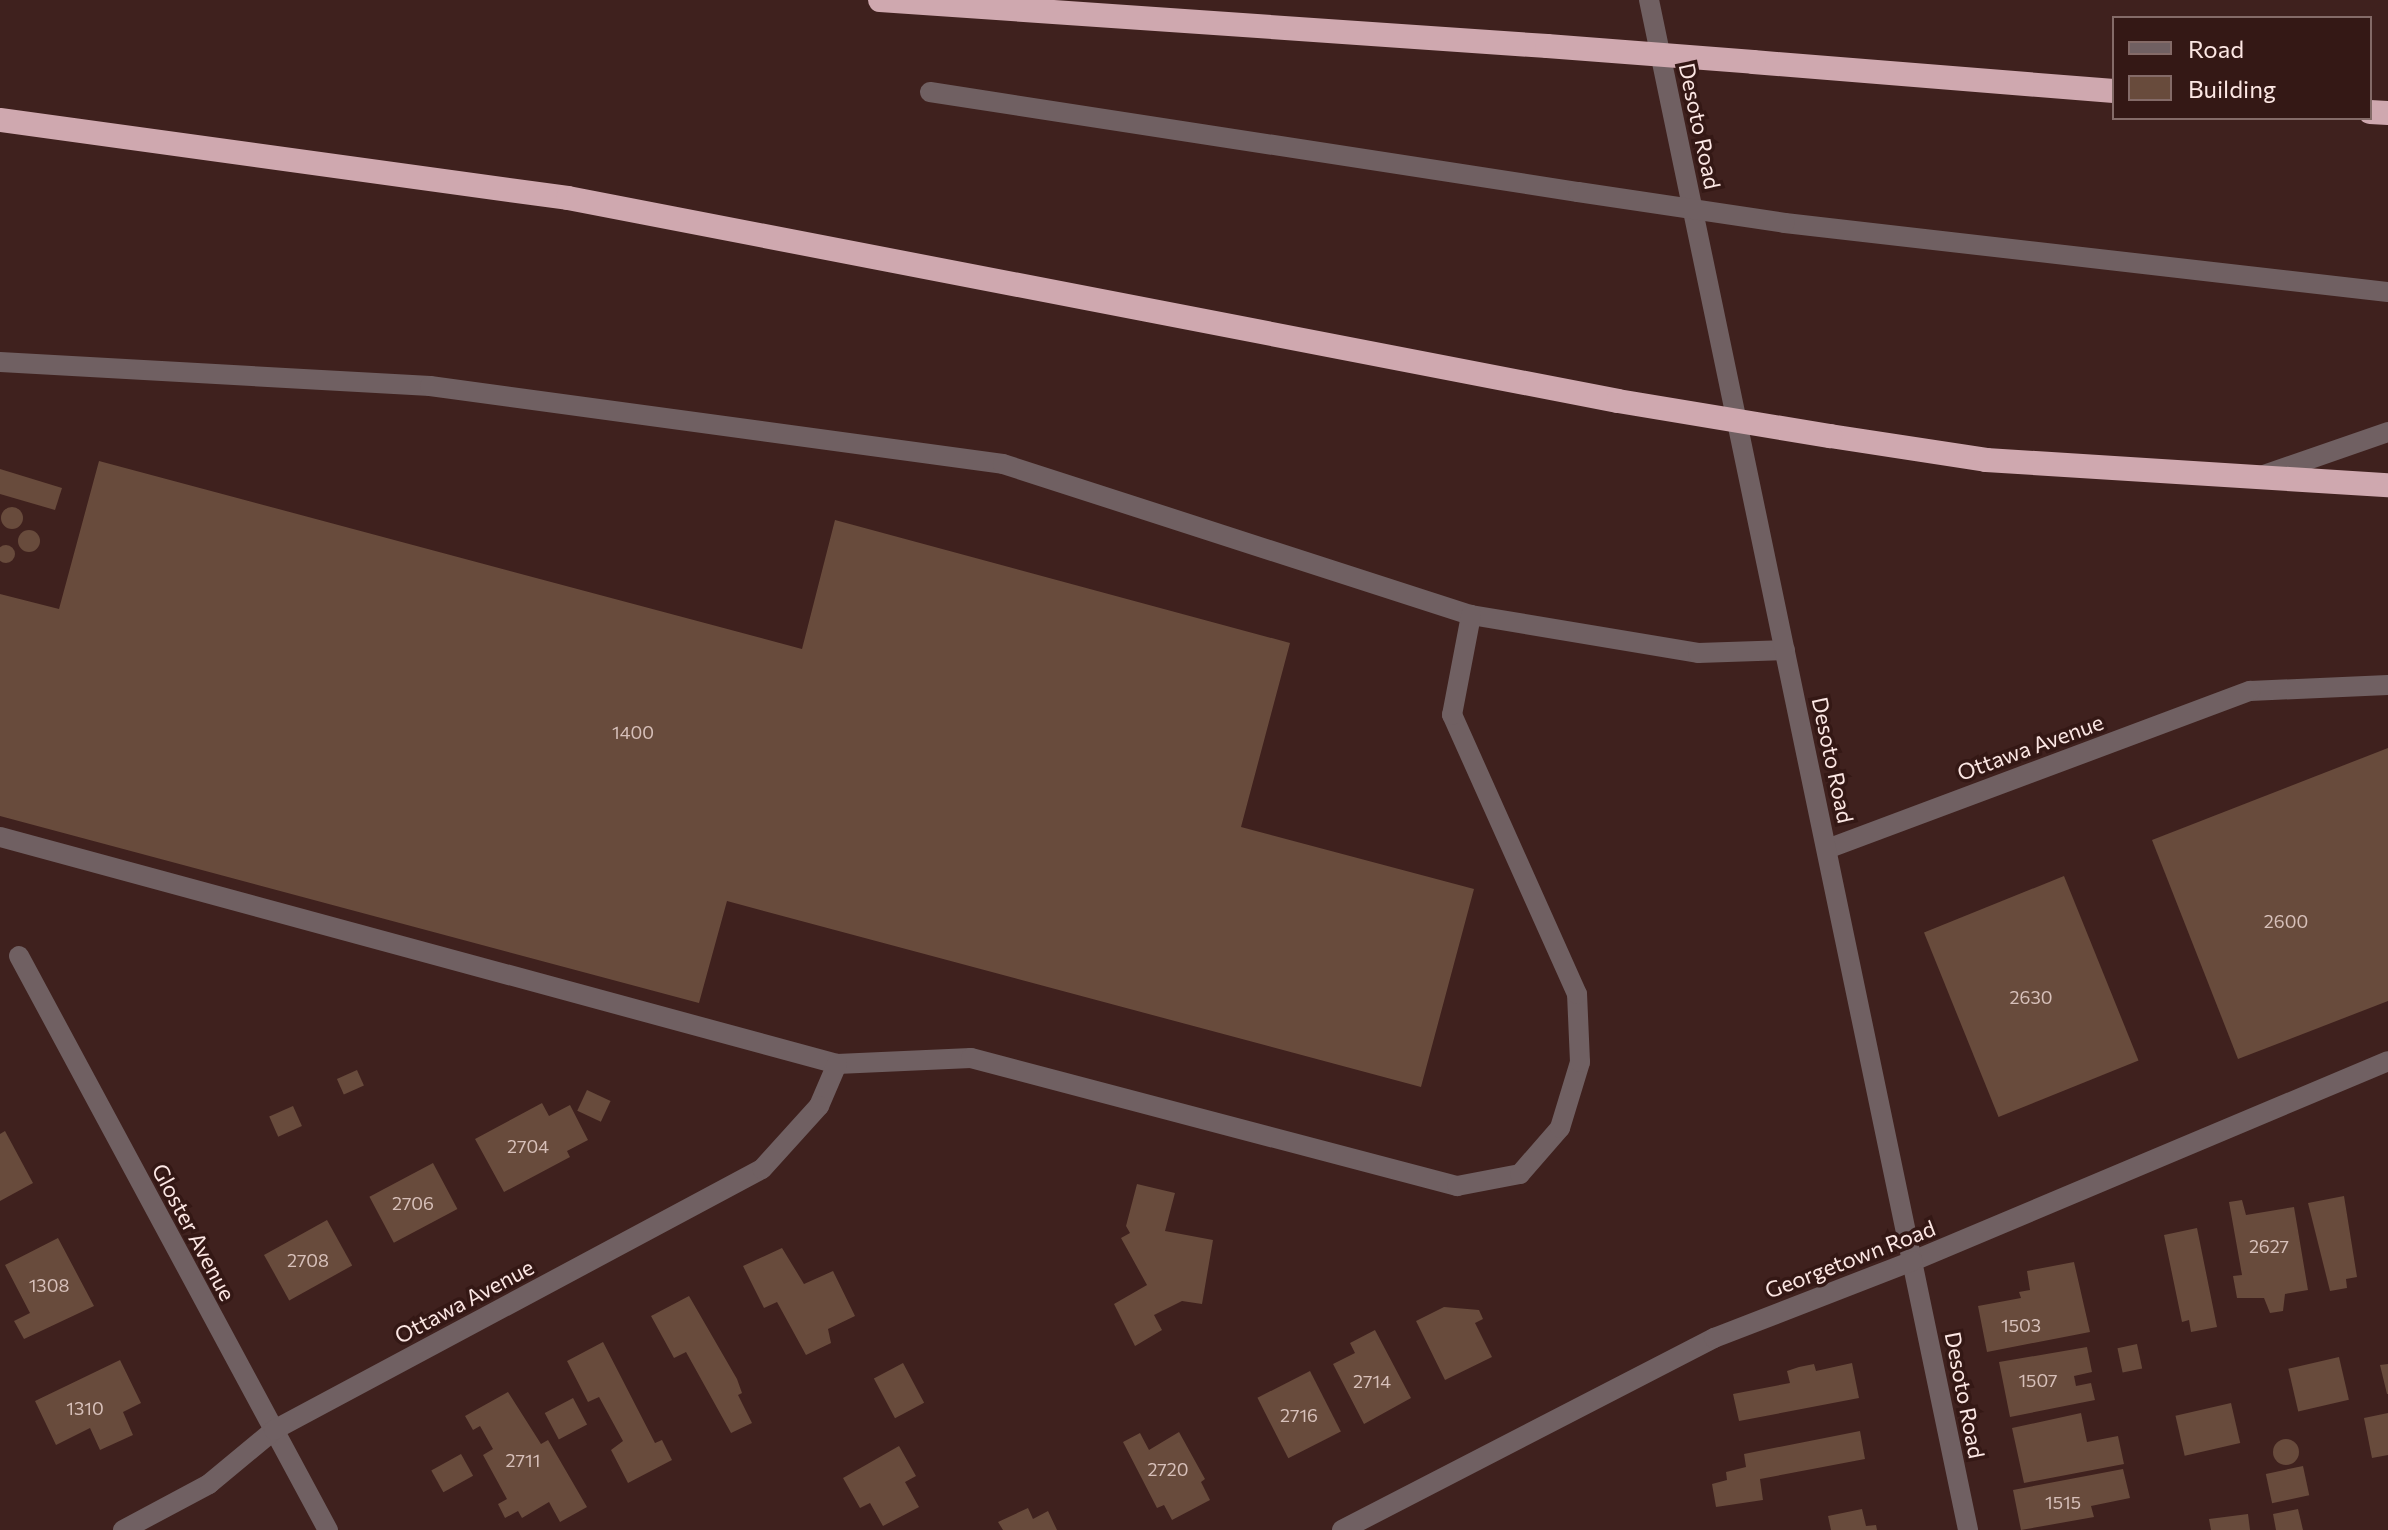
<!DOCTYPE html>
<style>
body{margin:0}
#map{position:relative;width:2388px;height:1530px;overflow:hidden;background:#3f211e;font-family:Commissioner,sans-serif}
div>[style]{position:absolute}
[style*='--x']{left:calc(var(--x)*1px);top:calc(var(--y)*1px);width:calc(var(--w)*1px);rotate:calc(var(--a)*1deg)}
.building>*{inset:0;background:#684b3c;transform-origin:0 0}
.round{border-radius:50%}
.service>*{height:20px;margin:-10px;padding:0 10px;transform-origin:10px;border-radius:10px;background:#706062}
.minor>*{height:20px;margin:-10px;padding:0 10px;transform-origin:10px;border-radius:10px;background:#706062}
.tertiary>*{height:20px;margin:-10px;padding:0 10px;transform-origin:10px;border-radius:10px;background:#706062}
.motorway>*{height:24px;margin:-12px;padding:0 12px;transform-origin:12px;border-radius:12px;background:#cfa8af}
.service-bridge>*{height:20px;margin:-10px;padding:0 10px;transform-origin:10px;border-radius:10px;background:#706062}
.motorway-bridge>*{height:24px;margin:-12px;padding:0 12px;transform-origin:12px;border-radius:12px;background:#cfa8af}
span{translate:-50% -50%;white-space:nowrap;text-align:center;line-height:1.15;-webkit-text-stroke:7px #341815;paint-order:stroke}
.number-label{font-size:18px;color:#d7c0ba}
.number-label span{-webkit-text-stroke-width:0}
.street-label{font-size:22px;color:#fce7e4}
.legend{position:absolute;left:2112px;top:16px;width:260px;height:104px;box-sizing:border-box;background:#341815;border:2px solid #846b68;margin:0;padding:10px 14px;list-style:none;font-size:24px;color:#fce7e4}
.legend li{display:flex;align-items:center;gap:16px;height:40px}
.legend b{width:40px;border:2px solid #846b68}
</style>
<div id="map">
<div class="building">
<i style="clip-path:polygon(99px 461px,802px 649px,835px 520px,1290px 643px,1241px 827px,1474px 889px,1421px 1087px,727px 901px,699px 1003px,0 816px,0 594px,59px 609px)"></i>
<i style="clip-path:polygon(0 469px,62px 488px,55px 510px,0 494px)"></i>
<i class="round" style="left:1px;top:507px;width:22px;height:22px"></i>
<i class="round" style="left:18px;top:530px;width:22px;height:22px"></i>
<i class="round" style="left:-3px;top:545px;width:18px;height:18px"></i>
<i style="clip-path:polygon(2388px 748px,2388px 1001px,2238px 1059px,2152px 840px)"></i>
<i style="left:2064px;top:876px;width:199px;height:151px;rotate:68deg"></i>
<i style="left:357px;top:1070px;width:17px;height:22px;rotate:66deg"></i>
<i style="left:587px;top:1090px;width:26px;height:23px;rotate:25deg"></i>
<i style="clip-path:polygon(542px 1103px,549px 1116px,570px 1105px,588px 1140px,567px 1151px,570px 1157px,504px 1192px,475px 1139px)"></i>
<i style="left:293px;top:1106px;width:22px;height:26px;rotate:66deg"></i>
<i style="clip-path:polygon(5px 1131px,33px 1183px,0 1201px,0 1134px)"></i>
<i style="left:433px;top:1163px;width:52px;height:72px;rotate:62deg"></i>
<i style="clip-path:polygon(1137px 1184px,1175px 1193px,1165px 1231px,1213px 1240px,1202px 1304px,1182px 1301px,1154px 1315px,1162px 1330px,1135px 1346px,1114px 1304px,1147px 1285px,1121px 1238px,1130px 1233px,1126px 1226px)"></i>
<i style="clip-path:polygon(2344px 1196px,2357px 1277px,2346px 1279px,2347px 1288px,2330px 1291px,2308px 1203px)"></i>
<i style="clip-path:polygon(2242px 1200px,2246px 1215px,2294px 1207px,2308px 1290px,2285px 1294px,2283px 1311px,2270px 1313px,2264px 1298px,2237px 1298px,2233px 1276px,2242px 1275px,2229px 1202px)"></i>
<i style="left:327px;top:1220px;width:52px;height:72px;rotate:61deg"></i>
<i style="clip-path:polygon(2197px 1228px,2217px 1327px,2191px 1332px,2189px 1320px,2182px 1322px,2164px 1235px)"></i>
<i style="clip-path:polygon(58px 1238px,94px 1306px,24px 1339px,14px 1321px,30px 1313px,5px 1265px)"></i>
<i style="clip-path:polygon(782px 1248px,804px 1284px,833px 1271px,855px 1316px,828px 1329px,831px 1343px,806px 1355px,777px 1302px,764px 1308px,743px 1266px)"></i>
<i style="clip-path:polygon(2074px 1262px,2090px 1332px,1987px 1352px,1978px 1306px,2021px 1298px,2019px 1292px,2030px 1290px,2027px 1271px)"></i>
<i style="clip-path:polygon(689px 1296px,737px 1379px,742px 1393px,738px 1395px,752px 1423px,731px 1433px,686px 1352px,674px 1358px,651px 1316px)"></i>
<i style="clip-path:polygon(1444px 1307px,1479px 1310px,1483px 1319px,1475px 1323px,1492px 1357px,1445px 1380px,1416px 1321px)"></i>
<i style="clip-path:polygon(1375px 1330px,1411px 1398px,1364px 1424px,1333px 1364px,1355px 1353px,1350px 1343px)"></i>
<i style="clip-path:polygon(603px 1342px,655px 1443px,662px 1440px,672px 1460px,628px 1483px,611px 1450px,623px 1441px,599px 1397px,588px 1402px,567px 1361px)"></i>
<i style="left:2137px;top:1344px;width:25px;height:20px;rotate:78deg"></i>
<i style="clip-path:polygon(2087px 1347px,2092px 1372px,2074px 1376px,2076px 1386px,2091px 1383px,2095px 1400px,2010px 1417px,1999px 1362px)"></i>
<i style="left:2339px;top:1357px;width:44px;height:52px;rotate:77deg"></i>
<i style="clip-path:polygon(120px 1360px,141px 1403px,123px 1412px,133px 1435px,100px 1450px,90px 1428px,56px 1445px,35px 1401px)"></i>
<i style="left:903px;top:1363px;width:45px;height:33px;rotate:62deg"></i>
<i style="clip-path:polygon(1852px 1363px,1859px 1398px,1739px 1421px,1733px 1394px,1790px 1383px,1787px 1371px,1799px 1367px,1814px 1364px,1816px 1371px)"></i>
<i style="clip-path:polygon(2388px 1364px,2388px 1394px,2387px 1394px,2380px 1365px)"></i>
<i style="left:1310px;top:1371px;width:68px;height:59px;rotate:63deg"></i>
<i style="clip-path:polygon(508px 1392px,541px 1444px,548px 1440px,587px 1507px,560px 1522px,549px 1502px,522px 1518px,518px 1511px,505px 1518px,498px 1504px,507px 1499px,483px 1455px,493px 1449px,480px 1426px,473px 1430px,465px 1416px)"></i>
<i style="left:573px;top:1398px;width:30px;height:32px;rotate:62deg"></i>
<i style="left:2231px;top:1403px;width:41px;height:57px;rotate:77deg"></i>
<i style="clip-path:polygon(2081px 1413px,2087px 1442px,2118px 1436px,2124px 1464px,2024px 1483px,2012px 1428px)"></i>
<i style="clip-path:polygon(2388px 1413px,2388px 1455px,2372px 1458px,2364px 1418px)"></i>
<i style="clip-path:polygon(1860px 1431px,1865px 1459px,1760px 1479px,1763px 1500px,1716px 1507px,1712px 1484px,1727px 1480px,1726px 1472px,1746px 1467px,1744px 1454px)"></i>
<i style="clip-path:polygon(1179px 1432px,1205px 1479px,1201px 1482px,1210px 1500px,1172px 1520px,1164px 1505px,1157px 1508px,1123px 1442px,1140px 1433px,1149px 1450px)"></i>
<i class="round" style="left:2273px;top:1439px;width:26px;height:26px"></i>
<i style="clip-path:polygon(899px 1446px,916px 1476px,905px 1482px,919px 1507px,883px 1526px,870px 1503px,860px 1508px,843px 1478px)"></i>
<i style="left:461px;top:1454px;width:25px;height:34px;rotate:61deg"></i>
<i style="left:2303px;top:1466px;width:30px;height:38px;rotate:78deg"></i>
<i style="clip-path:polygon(2123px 1469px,2130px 1498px,2091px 1506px,2094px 1517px,2021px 1530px,2013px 1490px)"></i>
<i style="clip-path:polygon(1028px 1508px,1033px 1519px,1048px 1511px,1057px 1530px,1003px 1530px,998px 1522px)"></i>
<i style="clip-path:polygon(1862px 1509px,1866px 1526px,1876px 1525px,1877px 1530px,1831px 1530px,1828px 1516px)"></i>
<i style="clip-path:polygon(2298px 1509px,2303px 1530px,2276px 1530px,2273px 1514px)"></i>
<i style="clip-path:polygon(2248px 1514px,2250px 1530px,2211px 1530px,2209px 1519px)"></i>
</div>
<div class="service">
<i style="--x:930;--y:92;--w:656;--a:8.77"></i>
<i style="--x:1785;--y:223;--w:607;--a:6.53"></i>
<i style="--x:0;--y:362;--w:431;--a:3.2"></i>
<i style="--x:430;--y:386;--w:578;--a:7.75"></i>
<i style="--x:1003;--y:464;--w:492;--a:17.9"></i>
<i style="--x:1471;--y:615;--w:230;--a:9.5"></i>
<i style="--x:1698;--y:653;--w:87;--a:-2"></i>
<i style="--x:2261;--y:476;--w:134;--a:-19.1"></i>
<i style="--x:2250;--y:691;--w:138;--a:-2.5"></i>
<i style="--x:0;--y:837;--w:867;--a:15.17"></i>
<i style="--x:837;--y:1064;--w:134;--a:-2.6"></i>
<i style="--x:971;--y:1058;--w:503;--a:14.76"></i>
<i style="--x:1457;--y:1186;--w:64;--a:-10.8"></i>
<i style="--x:1520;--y:1174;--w:61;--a:-49"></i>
<i style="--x:1560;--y:1128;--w:69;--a:-73.1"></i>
<i style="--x:1580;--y:1062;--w:68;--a:-92.5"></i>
<i style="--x:1577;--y:994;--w:306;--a:-114.1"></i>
<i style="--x:1452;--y:715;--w:102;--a:-79.2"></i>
<i style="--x:819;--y:1106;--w:46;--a:-66.8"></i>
</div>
<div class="minor">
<i style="--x:1827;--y:849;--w:452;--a:-20.5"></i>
<i style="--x:19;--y:956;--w:652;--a:61.71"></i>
<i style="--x:1913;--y:1261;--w:515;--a:-22.83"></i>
<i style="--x:123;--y:1530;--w:98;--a:-28.1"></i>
<i style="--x:209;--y:1484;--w:85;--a:-39.7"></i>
<i style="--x:274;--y:1430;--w:553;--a:-28.14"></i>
<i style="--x:762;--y:1169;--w:85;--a:-47.9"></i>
</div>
<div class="tertiary">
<i style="--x:1649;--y:0;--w:1563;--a:78.22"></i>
<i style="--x:1342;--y:1530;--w:419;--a:-27.3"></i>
<i style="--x:1714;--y:1338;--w:213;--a:-21.2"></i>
</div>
<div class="motorway">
<i style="--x:880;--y:0;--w:669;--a:3.95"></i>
<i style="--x:1753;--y:62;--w:362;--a:4.6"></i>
<i style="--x:2370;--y:112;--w:18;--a:3"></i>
<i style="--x:0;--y:120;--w:573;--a:7.82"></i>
<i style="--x:568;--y:198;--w:1069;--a:10.94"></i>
<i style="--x:1830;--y:436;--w:158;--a:8.7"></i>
<i style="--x:1986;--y:460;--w:403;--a:3.6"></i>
</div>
<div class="service-bridge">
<i style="--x:1578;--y:192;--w:209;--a:8.5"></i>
</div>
<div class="motorway-bridge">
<i style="--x:1547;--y:46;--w:207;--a:4.4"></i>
<i style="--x:1618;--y:401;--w:215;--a:9.4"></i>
</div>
<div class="number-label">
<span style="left:633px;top:732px">1400</span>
<span style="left:2286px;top:921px">2600</span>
<span style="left:2031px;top:997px">2630</span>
<span style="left:528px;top:1146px">2704</span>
<span style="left:413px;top:1203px">2706</span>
<span style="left:2269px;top:1246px">2627</span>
<span style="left:308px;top:1260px">2708</span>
<span style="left:49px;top:1285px">1308</span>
<span style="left:2021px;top:1325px">1503</span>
<span style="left:2038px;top:1380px">1507</span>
<span style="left:1372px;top:1381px">2714</span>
<span style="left:85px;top:1408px">1310</span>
<span style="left:1299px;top:1415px">2716</span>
<span style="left:523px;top:1460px">2711</span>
<span style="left:1168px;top:1469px">2720</span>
<span style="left:2063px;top:1502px">1515</span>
</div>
<div class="street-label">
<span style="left:1700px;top:126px;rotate:78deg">Desoto Road</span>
<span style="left:2030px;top:747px;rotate:-20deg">Ottawa Avenue</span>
<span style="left:1833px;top:760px;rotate:78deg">Desoto Road</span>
<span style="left:194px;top:1232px;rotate:62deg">Gloster Avenue</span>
<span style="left:1850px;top:1259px;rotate:-21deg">Georgetown Road</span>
<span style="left:464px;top:1301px;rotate:-28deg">Ottawa Avenue</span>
<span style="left:1965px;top:1395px;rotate:79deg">Desoto Road</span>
</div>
<ul class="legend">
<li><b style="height:10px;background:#706062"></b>Road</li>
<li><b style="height:22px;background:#684b3c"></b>Building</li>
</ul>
</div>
